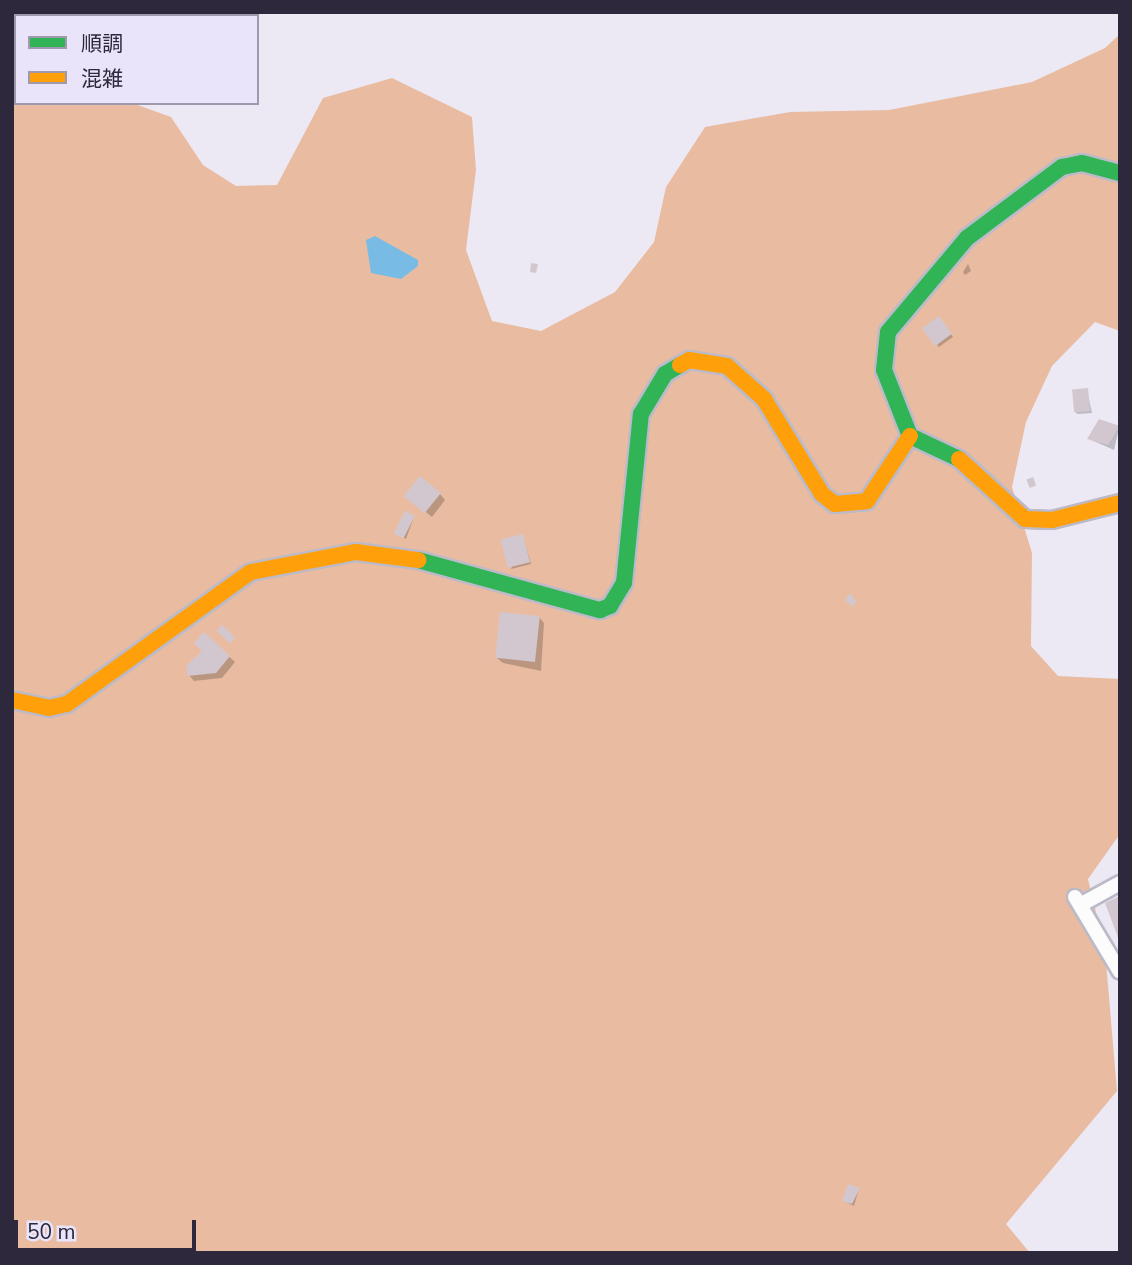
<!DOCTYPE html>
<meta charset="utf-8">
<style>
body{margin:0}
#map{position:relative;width:1132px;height:1265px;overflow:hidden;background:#ece9f4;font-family:"Nunito Sans","Noto Sans JP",sans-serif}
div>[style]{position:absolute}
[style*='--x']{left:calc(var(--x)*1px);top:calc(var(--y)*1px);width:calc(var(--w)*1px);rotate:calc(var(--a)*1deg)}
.forest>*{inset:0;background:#e9bca1}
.water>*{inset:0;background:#78bce5}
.shadow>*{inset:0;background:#0003}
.building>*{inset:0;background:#d2c7cf;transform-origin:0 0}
.roads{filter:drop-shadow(2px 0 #bdbac7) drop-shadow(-2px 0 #bdbac7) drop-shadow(0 2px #bdbac7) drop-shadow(0 -2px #bdbac7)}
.lane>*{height:14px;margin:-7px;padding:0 7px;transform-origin:7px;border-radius:7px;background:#fcfcfd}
.fast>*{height:16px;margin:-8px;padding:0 8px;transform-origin:8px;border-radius:8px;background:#30b455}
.slow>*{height:16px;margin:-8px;padding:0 8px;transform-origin:8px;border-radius:8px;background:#ff9f0a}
span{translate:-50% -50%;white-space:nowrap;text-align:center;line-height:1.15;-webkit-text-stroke:6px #e9e4f9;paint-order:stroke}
.frame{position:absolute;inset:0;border:14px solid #2d283b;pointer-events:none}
.legend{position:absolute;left:14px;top:14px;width:245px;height:91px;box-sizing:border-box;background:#e9e4f9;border:2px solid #9e99ad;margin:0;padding:9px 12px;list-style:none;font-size:21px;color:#2d283b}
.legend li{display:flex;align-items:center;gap:14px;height:35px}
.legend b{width:35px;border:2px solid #9e99ad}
.scale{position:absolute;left:14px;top:1220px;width:182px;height:32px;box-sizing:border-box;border:4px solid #2d283b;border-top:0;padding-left:9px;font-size:21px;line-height:24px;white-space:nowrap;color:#2d283b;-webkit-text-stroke:5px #e9e4f9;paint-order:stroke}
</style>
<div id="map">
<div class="forest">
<i style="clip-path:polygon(12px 12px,95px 12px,16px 16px,16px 103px,132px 103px,171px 117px,203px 165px,236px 186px,277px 185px,323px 98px,392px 78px,472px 117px,476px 170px,466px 250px,492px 321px,541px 331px,615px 292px,654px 242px,666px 187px,705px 127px,790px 112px,889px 110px,1032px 82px,1105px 48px,1120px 34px,1120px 331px,1095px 322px,1052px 366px,1026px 422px,1012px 487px,1032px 553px,1031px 646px,1058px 676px,1120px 679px,1120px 834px,1088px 879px,1105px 950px,1117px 1091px,1006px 1224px,1030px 1253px,12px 1253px)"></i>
</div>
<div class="water">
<i style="clip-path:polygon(375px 236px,418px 260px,418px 266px,401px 279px,371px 273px,366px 240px)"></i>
</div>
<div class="shadow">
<i style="clip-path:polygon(968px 264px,971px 271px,965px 275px,963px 272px)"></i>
<i style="clip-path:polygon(941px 320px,953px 337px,939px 347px,937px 345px)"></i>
<i style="clip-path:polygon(1087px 390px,1092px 413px,1078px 414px,1075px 412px)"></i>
<i style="clip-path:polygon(1119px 428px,1114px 450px,1089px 439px)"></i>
<i style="clip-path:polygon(440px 494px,445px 500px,432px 517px,412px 501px)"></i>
<i style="clip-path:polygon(414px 517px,406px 539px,399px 535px)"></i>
<i style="clip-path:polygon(523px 536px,531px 564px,511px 569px)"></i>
<i style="clip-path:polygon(539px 617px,544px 623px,541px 671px,503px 663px,497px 658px)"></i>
<i style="clip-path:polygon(204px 634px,235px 662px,222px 678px,194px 681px,189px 675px,205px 651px)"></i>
<i style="clip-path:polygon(859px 1189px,854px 1206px,844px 1201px)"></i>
</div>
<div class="building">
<i style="clip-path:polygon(531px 263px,538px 264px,536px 273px,530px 272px)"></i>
<i style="left:939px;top:316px;width:22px;height:21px;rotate:54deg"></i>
<i style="left:1088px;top:388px;width:23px;height:16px;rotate:85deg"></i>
<i style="clip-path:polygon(1099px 419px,1120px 426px,1108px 445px,1087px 439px)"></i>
<i style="left:420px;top:476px;width:27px;height:26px;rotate:39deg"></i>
<i style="left:1033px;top:477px;width:9px;height:7px;rotate:69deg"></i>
<i style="left:405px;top:511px;width:11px;height:25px;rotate:27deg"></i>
<i style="left:523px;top:534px;width:29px;height:23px;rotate:76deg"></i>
<i style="clip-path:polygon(850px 593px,856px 601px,853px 607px,845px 600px)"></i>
<i style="left:500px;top:612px;width:40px;height:46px;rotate:6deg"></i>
<i style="left:222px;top:625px;width:18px;height:8px;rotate:43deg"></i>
<i style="clip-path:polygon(204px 632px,230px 656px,216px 673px,187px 676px,187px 665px,202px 651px,194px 643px)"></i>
<i style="clip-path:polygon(1120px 896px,1120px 943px,1105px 903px)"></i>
<i style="clip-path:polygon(848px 1184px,860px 1188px,852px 1204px,842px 1201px)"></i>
</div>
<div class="roads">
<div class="lane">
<i style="--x:1075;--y:897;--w:87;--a:59"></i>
<i style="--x:1080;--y:905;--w:46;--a:-28.8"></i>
</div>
<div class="fast">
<i style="--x:959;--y:459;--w:54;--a:-154.9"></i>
<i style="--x:910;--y:436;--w:71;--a:-111.5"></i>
<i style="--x:884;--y:370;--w:38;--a:-84"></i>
<i style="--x:888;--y:332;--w:123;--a:-50"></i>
<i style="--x:967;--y:238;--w:119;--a:-36.8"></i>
<i style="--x:1062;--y:167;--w:20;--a:-11"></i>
<i style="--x:1082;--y:163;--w:39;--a:15"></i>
<i style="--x:418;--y:560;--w:189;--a:15.4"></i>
<i style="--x:600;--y:610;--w:11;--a:-22"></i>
<i style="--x:610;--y:606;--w:27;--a:-59"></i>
<i style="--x:624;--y:583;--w:170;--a:-84.3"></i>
<i style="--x:641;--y:414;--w:47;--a:-59"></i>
<i style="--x:665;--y:374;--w:17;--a:-31"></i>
</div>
<div class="slow">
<i style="--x:680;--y:365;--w:10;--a:-29"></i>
<i style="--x:689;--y:360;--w:38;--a:9"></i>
<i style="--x:727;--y:366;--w:50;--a:41.7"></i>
<i style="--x:764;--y:399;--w:111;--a:58.6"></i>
<i style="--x:822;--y:494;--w:16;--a:38"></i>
<i style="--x:835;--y:504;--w:32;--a:-5"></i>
<i style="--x:867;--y:501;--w:78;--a:-56.5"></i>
<i style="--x:959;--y:459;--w:89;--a:42.3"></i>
<i style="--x:1025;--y:519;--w:27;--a:2"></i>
<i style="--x:1052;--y:520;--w:70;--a:-14"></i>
<i style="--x:12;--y:700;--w:38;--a:12"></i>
<i style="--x:49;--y:708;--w:18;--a:-13"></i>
<i style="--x:67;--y:704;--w:226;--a:-35.7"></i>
<i style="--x:251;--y:572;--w:107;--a:-10.8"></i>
<i style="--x:356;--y:552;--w:63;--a:7.4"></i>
</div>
</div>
<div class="frame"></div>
<ul class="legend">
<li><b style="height:9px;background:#30b455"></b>順調</li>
<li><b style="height:9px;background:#ff9f0a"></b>混雑</li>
</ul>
<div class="scale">50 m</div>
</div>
